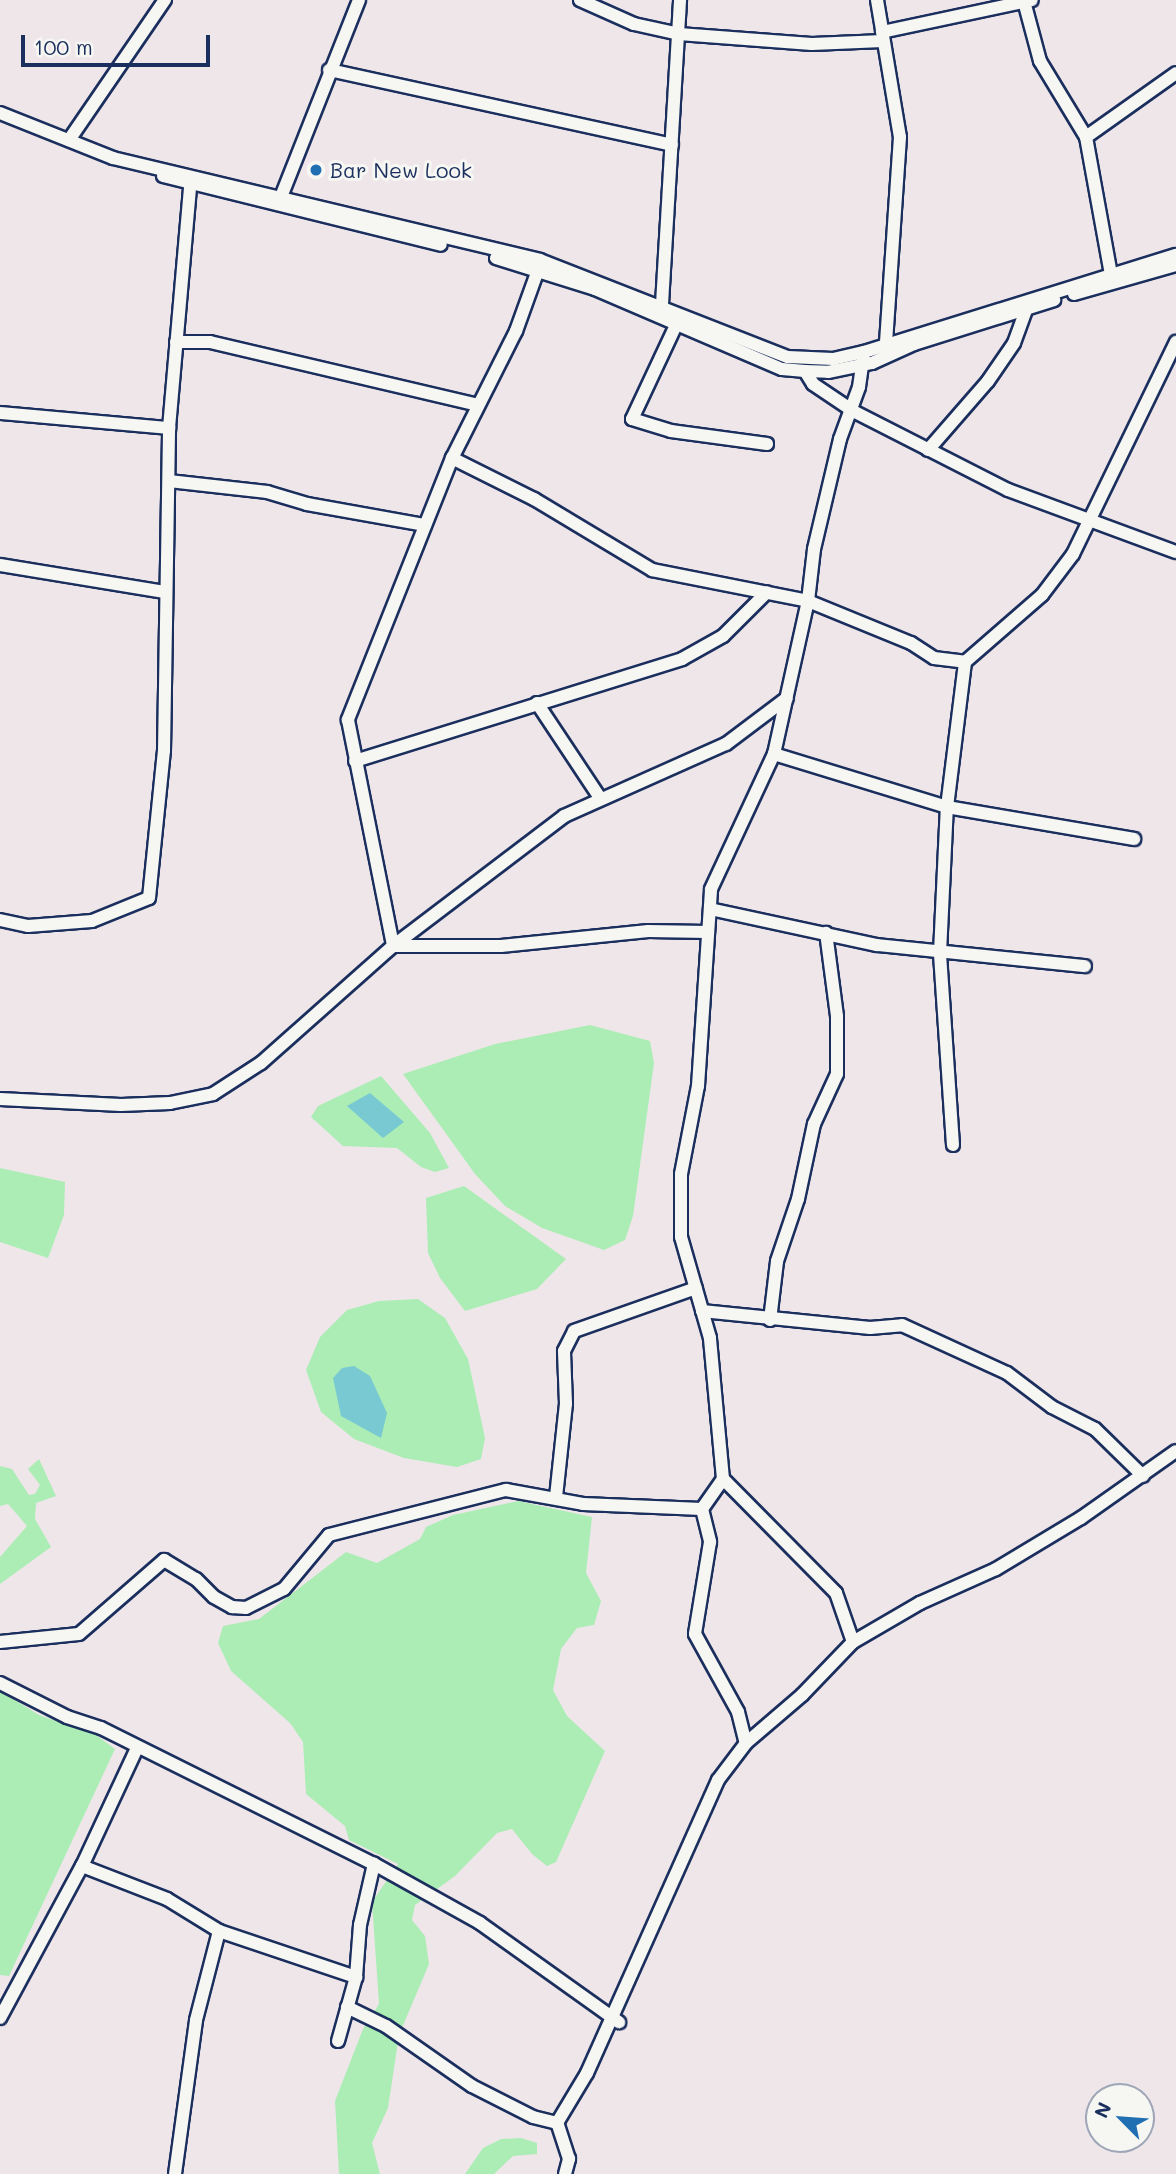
<!DOCTYPE html>
<style>
body{margin:0}
#map{position:relative;width:1176px;height:2174px;overflow:hidden;background:#efe6ea;font-family:Mali,sans-serif}
div>[style]{position:absolute}
[style*='--x']{left:calc(var(--x)*1px);top:calc(var(--y)*1px);width:calc(var(--w)*1px);rotate:calc(var(--a)*1deg)}
.green>*{inset:0;background:#acedb5}
.water>*{inset:0;background:#78c9d2}
.roads{filter:drop-shadow(2px 0 #1b2f5e) drop-shadow(-2px 0 #1b2f5e) drop-shadow(0 2px #1b2f5e) drop-shadow(0 -2px #1b2f5e)}
.street>*{height:12px;margin:-6px;padding:0 6px;transform-origin:6px;border-radius:6px;background:#f6f6f2}
.dots>*{width:19px;height:19px;translate:-50% -50%;box-sizing:border-box;border:4px solid #f6f6f2;border-radius:50%}
span{translate:-50% -50%;white-space:nowrap;text-align:center;line-height:1.15;-webkit-text-stroke:6px #f6f6f2;paint-order:stroke}
.poi-label{font-size:21px;color:#1b2f5e}
.left{translate:0 -50%;text-align:left}
.north{position:absolute;left:1085px;top:2083px;width:70px;height:70px;box-sizing:border-box;background:#f6f6f2;border:2px solid #9ea6b7;border-radius:50%;rotate:295deg;font-size:19px;font-weight:700;line-height:28px;text-align:center;color:#1b2f5e}
.north::after{content:'';display:block;margin:auto;width:24px;height:32px;background:#1f6fb2;clip-path:polygon(50% 0,100% 100%,50% 72%,0 100%)}
.scale{position:absolute;left:21px;top:35px;width:189px;height:32px;box-sizing:border-box;border:4px solid #1b2f5e;border-top:0;padding-left:9px;font-size:21px;line-height:24px;white-space:nowrap;color:#1b2f5e;-webkit-text-stroke:5px #f6f6f2;paint-order:stroke}
</style>
<div id="map">
<div class="green">
<i style="clip-path:polygon(590px 1025px,650px 1041px,654px 1063px,633px 1216px,625px 1240px,604px 1250px,542px 1228px,505px 1206px,475px 1174px,403px 1074px,495px 1044px)"></i>
<i style="clip-path:polygon(381px 1076px,430px 1133px,449px 1168px,435px 1172px,421px 1167px,397px 1148px,343px 1146px,311px 1117px,318px 1106px)"></i>
<i style="clip-path:polygon(0 1168px,65px 1182px,64px 1215px,48px 1258px,0 1242px)"></i>
<i style="clip-path:polygon(464px 1186px,566px 1259px,537px 1289px,465px 1311px,440px 1278px,428px 1253px,426px 1198px)"></i>
<i style="clip-path:polygon(418px 1299px,445px 1318px,468px 1359px,485px 1438px,481px 1459px,457px 1467px,404px 1458px,354px 1439px,321px 1412px,306px 1370px,320px 1337px,347px 1310px,379px 1301px)"></i>
<i style="clip-path:polygon(39px 1459px,56px 1496px,36px 1503px,35px 1519px,51px 1547px,0 1584px,0 1557px,27px 1526px,8px 1504px,0 1506px,0 1466px,12px 1469px,29px 1495px,35px 1494px,40px 1485px,28px 1469px)"></i>
<i style="clip-path:polygon(518px 1501px,592px 1517px,586px 1573px,601px 1601px,594px 1625px,577px 1628px,561px 1649px,553px 1690px,567px 1716px,605px 1751px,556px 1862px,547px 1866px,532px 1854px,512px 1829px,497px 1833px,455px 1876px,415px 1905px,412px 1920px,425px 1936px,429px 1964px,399px 2035px,388px 2108px,372px 2143px,380px 2174px,339px 2174px,335px 2101px,363px 2029px,379px 2004px,372px 1902px,398px 1864px,349px 1840px,345px 1826px,306px 1794px,303px 1742px,290px 1723px,231px 1671px,218px 1643px,223px 1626px,259px 1619px,346px 1552px,377px 1563px,420px 1539px,426px 1527px,453px 1515px)"></i>
<i style="clip-path:polygon(0 1691px,39px 1715px,96px 1735px,115px 1749px,9px 1976px,0 1975px)"></i>
<i style="clip-path:polygon(521px 2138px,537px 2143px,537px 2154px,513px 2156px,494px 2174px,465px 2174px,483px 2148px,501px 2139px)"></i>
</div>
<div class="water">
<i style="clip-path:polygon(370px 1093px,404px 1122px,383px 1138px,347px 1106px)"></i>
<i style="clip-path:polygon(354px 1366px,370px 1376px,387px 1413px,381px 1438px,341px 1416px,333px 1378px,342px 1368px)"></i>
</div>
<div class="roads">
<div class="street">
<i style="--x:580;--y:0;--w:59;--a:24"></i>
<i style="--x:634;--y:24;--w:46;--a:12.5"></i>
<i style="--x:679;--y:34;--w:133;--a:4.3"></i>
<i style="--x:812;--y:44;--w:71;--a:-2.4"></i>
<i style="--x:877;--y:0;--w:139;--a:80.5"></i>
<i style="--x:900;--y:137;--w:207;--a:93.9"></i>
<i style="--x:1025;--y:5;--w:58;--a:75"></i>
<i style="--x:1040;--y:61;--w:89;--a:58.8"></i>
<i style="--x:1086;--y:137;--w:139;--a:79.7"></i>
<i style="--x:882;--y:32;--w:153;--a:-12"></i>
<i style="--x:329;--y:70;--w:351;--a:12.3"></i>
<i style="--x:0;--y:113;--w:122;--a:21.7"></i>
<i style="--x:113;--y:158;--w:439;--a:13.4"></i>
<i style="--x:540;--y:260;--w:266;--a:21.4"></i>
<i style="--x:788;--y:357;--w:45;--a:2.5"></i>
<i style="--x:833;--y:359;--w:32;--a:-13"></i>
<i style="--x:864;--y:352;--w:327;--a:-17.3"></i>
<i style="--x:1086;--y:137;--w:110;--a:-35.4"></i>
<i style="--x:69;--y:140;--w:170;--a:-55.6"></i>
<i style="--x:163;--y:176;--w:286;--a:13.9"></i>
<i style="--x:281;--y:197;--w:212;--a:-68.4"></i>
<i style="--x:496;--y:258;--w:104;--a:17.4"></i>
<i style="--x:595;--y:289;--w:203;--a:23.2"></i>
<i style="--x:782;--y:369;--w:23;--a:5"></i>
<i style="--x:805;--y:371;--w:23;--a:2"></i>
<i style="--x:828;--y:372;--w:45;--a:-11.6"></i>
<i style="--x:872;--y:363;--w:46;--a:-24.3"></i>
<i style="--x:914;--y:344;--w:147;--a:-17.4"></i>
<i style="--x:538;--y:270;--w:65;--a:109.8"></i>
<i style="--x:516;--y:331;--w:142;--a:116.7"></i>
<i style="--x:452;--y:458;--w:282;--a:111.7"></i>
<i style="--x:348;--y:720;--w:230;--a:78.7"></i>
<i style="--x:393;--y:946;--w:108;--a:0"></i>
<i style="--x:501;--y:946;--w:148;--a:-5.8"></i>
<i style="--x:648;--y:931;--w:60;--a:1"></i>
<i style="--x:1074;--y:294;--w:106;--a:-15.9"></i>
<i style="--x:662;--y:304;--w:305;--a:-86.6"></i>
<i style="--x:677;--y:323;--w:106;--a:115.1"></i>
<i style="--x:632;--y:419;--w:41;--a:17.1"></i>
<i style="--x:671;--y:431;--w:97;--a:7.7"></i>
<i style="--x:176;--y:342;--w:34;--a:0"></i>
<i style="--x:210;--y:342;--w:275;--a:13.2"></i>
<i style="--x:805;--y:371;--w:15;--a:58"></i>
<i style="--x:813;--y:384;--w:48;--a:34"></i>
<i style="--x:853;--y:411;--w:174;--a:27"></i>
<i style="--x:1008;--y:490;--w:179;--a:20.3"></i>
<i style="--x:0;--y:413;--w:170;--a:5.1"></i>
<i style="--x:928;--y:450;--w:91;--a:-49"></i>
<i style="--x:988;--y:381;--w:46;--a:-55.6"></i>
<i style="--x:1014;--y:343;--w:35;--a:-70"></i>
<i style="--x:452;--y:458;--w:92;--a:26.6"></i>
<i style="--x:534;--y:499;--w:138;--a:31"></i>
<i style="--x:652;--y:570;--w:159;--a:11.2"></i>
<i style="--x:808;--y:601;--w:111;--a:22.2"></i>
<i style="--x:911;--y:643;--w:27;--a:33"></i>
<i style="--x:934;--y:658;--w:31;--a:7"></i>
<i style="--x:965;--y:662;--w:102;--a:-41"></i>
<i style="--x:1042;--y:595;--w:51;--a:-52.9"></i>
<i style="--x:1073;--y:554;--w:236;--a:-64.1"></i>
<i style="--x:169;--y:481;--w:99;--a:6.4"></i>
<i style="--x:267;--y:492;--w:42;--a:16.7"></i>
<i style="--x:307;--y:504;--w:120;--a:10.1"></i>
<i style="--x:0;--y:565;--w:167;--a:9.3"></i>
<i style="--x:537;--y:703;--w:114;--a:56.4"></i>
<i style="--x:774;--y:754;--w:181;--a:17"></i>
<i style="--x:947;--y:807;--w:190;--a:9.7"></i>
<i style="--x:355;--y:761;--w:343;--a:-17.3"></i>
<i style="--x:682;--y:659;--w:47;--a:-29.3"></i>
<i style="--x:723;--y:636;--w:62;--a:-45"></i>
<i style="--x:710;--y:909;--w:171;--a:12.2"></i>
<i style="--x:877;--y:945;--w:209;--a:5.8"></i>
<i style="--x:0;--y:920;--w:29;--a:12"></i>
<i style="--x:28;--y:926;--w:64;--a:-4.5"></i>
<i style="--x:92;--y:921;--w:61;--a:-22"></i>
<i style="--x:149;--y:898;--w:148;--a:-84.2"></i>
<i style="--x:164;--y:751;--w:323;--a:-89.1"></i>
<i style="--x:169;--y:428;--w:243;--a:-85"></i>
<i style="--x:0;--y:1099;--w:121;--a:2.8"></i>
<i style="--x:121;--y:1105;--w:49;--a:-2.3"></i>
<i style="--x:170;--y:1103;--w:44;--a:-11.8"></i>
<i style="--x:213;--y:1094;--w:57;--a:-32.9"></i>
<i style="--x:261;--y:1063;--w:176;--a:-41.6"></i>
<i style="--x:393;--y:946;--w:215;--a:-37.2"></i>
<i style="--x:564;--y:816;--w:177;--a:-24"></i>
<i style="--x:726;--y:744;--w:76;--a:-37"></i>
<i style="--x:953;--y:1145;--w:192;--a:-93.9"></i>
<i style="--x:940;--y:953;--w:146;--a:-87.3"></i>
<i style="--x:947;--y:807;--w:146;--a:-82.9"></i>
<i style="--x:702;--y:1311;--w:169;--a:5.8"></i>
<i style="--x:870;--y:1328;--w:32;--a:-5"></i>
<i style="--x:902;--y:1325;--w:115;--a:24.6"></i>
<i style="--x:1007;--y:1373;--w:56;--a:37.1"></i>
<i style="--x:1052;--y:1407;--w:48;--a:27.1"></i>
<i style="--x:1095;--y:1429;--w:67;--a:44.4"></i>
<i style="--x:770;--y:1320;--w:59;--a:-83.2"></i>
<i style="--x:777;--y:1261;--w:65;--a:-71.3"></i>
<i style="--x:798;--y:1199;--w:77;--a:-78"></i>
<i style="--x:814;--y:1124;--w:55;--a:-65.3"></i>
<i style="--x:837;--y:1074;--w:58;--a:-90"></i>
<i style="--x:837;--y:1016;--w:84;--a:-97.5"></i>
<i style="--x:723;--y:1479;--w:37;--a:125"></i>
<i style="--x:702;--y:1509;--w:34;--a:76"></i>
<i style="--x:710;--y:1542;--w:93;--a:99.3"></i>
<i style="--x:695;--y:1634;--w:89;--a:61.1"></i>
<i style="--x:738;--y:1712;--w:32;--a:76"></i>
<i style="--x:556;--y:1497;--w:94;--a:-83.9"></i>
<i style="--x:566;--y:1404;--w:53;--a:-92.2"></i>
<i style="--x:564;--y:1351;--w:22;--a:-63"></i>
<i style="--x:574;--y:1331;--w:129;--a:-19.4"></i>
<i style="--x:0;--y:1642;--w:79;--a:-5.8"></i>
<i style="--x:79;--y:1634;--w:113;--a:-41"></i>
<i style="--x:164;--y:1560;--w:37;--a:31"></i>
<i style="--x:196;--y:1579;--w:25;--a:45"></i>
<i style="--x:214;--y:1597;--w:21;--a:29"></i>
<i style="--x:232;--y:1607;--w:14;--a:4"></i>
<i style="--x:246;--y:1608;--w:42;--a:-26.6"></i>
<i style="--x:284;--y:1589;--w:70;--a:-50.2"></i>
<i style="--x:329;--y:1535;--w:183;--a:-14.3"></i>
<i style="--x:506;--y:1490;--w:78;--a:10.3"></i>
<i style="--x:583;--y:1504;--w:119;--a:2.4"></i>
<i style="--x:853;--y:1642;--w:52;--a:-109.1"></i>
<i style="--x:836;--y:1593;--w:161;--a:-134.7"></i>
<i style="--x:723;--y:1479;--w:142;--a:-95.3"></i>
<i style="--x:710;--y:1338;--w:105;--a:-106"></i>
<i style="--x:681;--y:1237;--w:63;--a:-90"></i>
<i style="--x:681;--y:1174;--w:90;--a:-79.1"></i>
<i style="--x:698;--y:1086;--w:197;--a:-86.2"></i>
<i style="--x:711;--y:889;--w:149;--a:-65"></i>
<i style="--x:774;--y:754;--w:157;--a:-77.5"></i>
<i style="--x:808;--y:601;--w:52;--a:-83.4"></i>
<i style="--x:814;--y:549;--w:113;--a:-76.7"></i>
<i style="--x:840;--y:439;--w:55;--a:-69.9"></i>
<i style="--x:859;--y:387;--w:35;--a:-82"></i>
<i style="--x:0;--y:1683;--w:75;--a:26.9"></i>
<i style="--x:67;--y:1717;--w:36;--a:18"></i>
<i style="--x:101;--y:1728;--w:305;--a:26.5"></i>
<i style="--x:374;--y:1864;--w:121;--a:29.1"></i>
<i style="--x:480;--y:1923;--w:171;--a:35.5"></i>
<i style="--x:82;--y:1866;--w:91;--a:21.2"></i>
<i style="--x:167;--y:1899;--w:61;--a:31.6"></i>
<i style="--x:219;--y:1931;--w:145;--a:18.6"></i>
<i style="--x:347;--y:2007;--w:43;--a:26"></i>
<i style="--x:386;--y:2026;--w:105;--a:34.9"></i>
<i style="--x:472;--y:2086;--w:68;--a:26.9"></i>
<i style="--x:533;--y:2117;--w:25;--a:14"></i>
<i style="--x:0;--y:2018;--w:173;--a:-61.7"></i>
<i style="--x:82;--y:1866;--w:130;--a:-65"></i>
<i style="--x:338;--y:2041;--w:66;--a:-74.3"></i>
<i style="--x:356;--y:1977;--w:52;--a:-85.6"></i>
<i style="--x:360;--y:1925;--w:63;--a:-77.1"></i>
<i style="--x:175;--y:2174;--w:155;--a:-82.2"></i>
<i style="--x:196;--y:2020;--w:92;--a:-75.5"></i>
<i style="--x:565;--y:2174;--w:16;--a:-75"></i>
<i style="--x:569;--y:2159;--w:38;--a:-108"></i>
<i style="--x:557;--y:2123;--w:58;--a:-59"></i>
<i style="--x:587;--y:2073;--w:321;--a:-65.9"></i>
<i style="--x:718;--y:1780;--w:46;--a:-52.9"></i>
<i style="--x:746;--y:1743;--w:74;--a:-40.6"></i>
<i style="--x:802;--y:1695;--w:74;--a:-46.1"></i>
<i style="--x:853;--y:1642;--w:78;--a:-30.2"></i>
<i style="--x:920;--y:1603;--w:83;--a:-24.1"></i>
<i style="--x:996;--y:1569;--w:99;--a:-31"></i>
<i style="--x:1081;--y:1518;--w:116;--a:-35.2"></i>
</div>
</div>
<div class="dots">
<i style="left:316px;top:170px;background:#1f6fb2"></i>
</div>
<div class="poi-label">
<span class="left" style="left:330px;top:170px">Bar New Look</span>
</div>
<div class="north">N</div>
<div class="scale">100 m</div>
</div>
